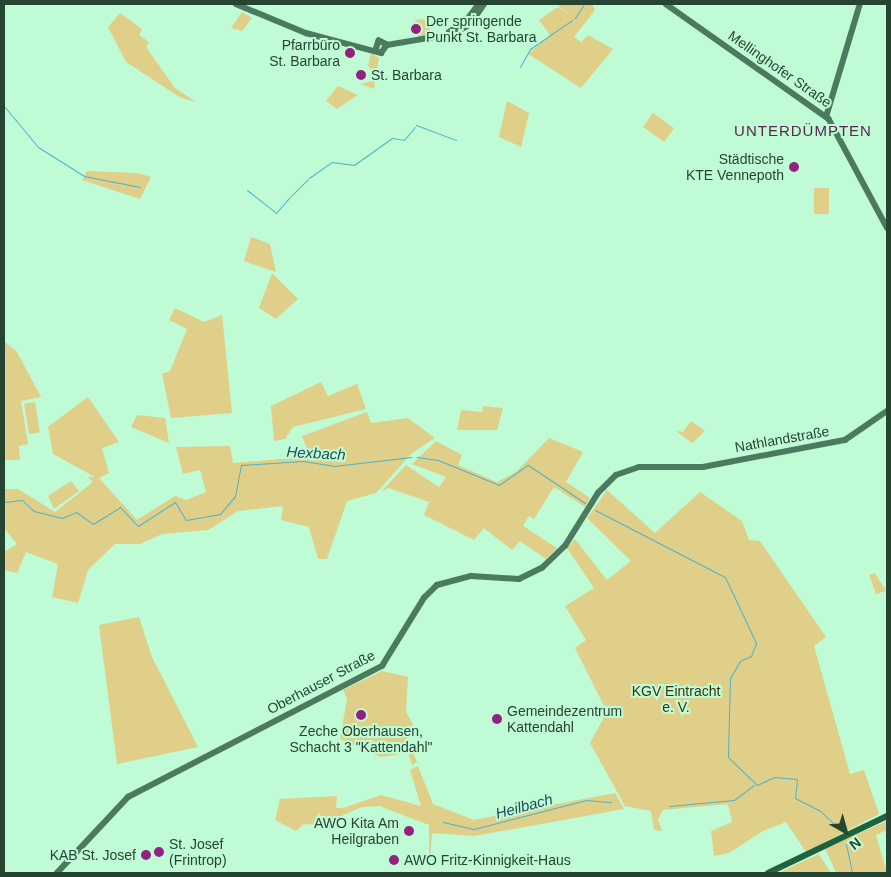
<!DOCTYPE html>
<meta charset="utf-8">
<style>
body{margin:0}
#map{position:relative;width:891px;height:877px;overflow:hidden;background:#bffbd5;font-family:Helvetica,sans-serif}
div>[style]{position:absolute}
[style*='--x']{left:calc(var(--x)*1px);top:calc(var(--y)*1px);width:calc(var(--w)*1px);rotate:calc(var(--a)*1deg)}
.green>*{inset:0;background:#dfcf89;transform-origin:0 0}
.round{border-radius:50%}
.stream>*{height:1px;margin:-0.5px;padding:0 0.5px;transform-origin:0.5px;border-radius:0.5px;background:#4ab3cd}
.secondary>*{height:5.5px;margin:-2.75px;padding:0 2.75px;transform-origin:2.75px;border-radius:2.75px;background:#4b7a5e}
.primary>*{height:6px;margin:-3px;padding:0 3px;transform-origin:3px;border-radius:3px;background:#1f603e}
.tram>*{height:1px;margin:-0.5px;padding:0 0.5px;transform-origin:0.5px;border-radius:0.5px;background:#426750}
.dots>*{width:14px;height:14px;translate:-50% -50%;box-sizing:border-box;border:2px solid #bffbd5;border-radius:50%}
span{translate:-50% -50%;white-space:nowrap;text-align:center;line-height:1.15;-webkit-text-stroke:4px #bffbd5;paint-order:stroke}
.poi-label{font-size:14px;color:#254532}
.left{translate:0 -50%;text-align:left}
.right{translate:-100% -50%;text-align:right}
.street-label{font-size:14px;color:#254532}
.park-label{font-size:14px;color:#3b3310}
.neighbourhood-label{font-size:15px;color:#5c2550;letter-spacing:1px}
.water-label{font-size:15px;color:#1f4c58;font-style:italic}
.frame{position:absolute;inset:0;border:5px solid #254532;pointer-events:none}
.north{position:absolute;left:821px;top:807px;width:50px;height:50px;-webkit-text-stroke:4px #bffbd5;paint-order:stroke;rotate:142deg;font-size:14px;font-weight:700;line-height:20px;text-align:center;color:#254532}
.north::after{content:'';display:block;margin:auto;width:18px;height:22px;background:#254532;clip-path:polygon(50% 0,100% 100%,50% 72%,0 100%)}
</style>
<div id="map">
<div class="green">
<i style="clip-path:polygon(556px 4px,592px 4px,595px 10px,574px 37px,581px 42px,588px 35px,613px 49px,581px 88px,528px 54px,550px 35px,539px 20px,558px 7px,573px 17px)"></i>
<i style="clip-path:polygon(242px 12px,252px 18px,242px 31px,231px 28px)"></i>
<i style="clip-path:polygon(120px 13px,142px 29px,139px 35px,149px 42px,146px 47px,175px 88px,196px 102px,181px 98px,126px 62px,108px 27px)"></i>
<i class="round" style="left:412px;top:19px;width:18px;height:18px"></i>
<i style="clip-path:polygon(371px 53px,379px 58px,374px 89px,361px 84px,372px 81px,370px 74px,375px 73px,368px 66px)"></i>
<i style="clip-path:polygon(338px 86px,358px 95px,337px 109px,326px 101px)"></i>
<i style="clip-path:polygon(800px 90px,827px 97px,827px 107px,824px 108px)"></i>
<i style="clip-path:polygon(507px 101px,529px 113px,521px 147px,499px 137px)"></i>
<i style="left:653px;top:113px;width:26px;height:17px;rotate:36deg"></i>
<i style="clip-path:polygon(87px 171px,137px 173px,151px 177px,140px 199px,82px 180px)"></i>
<i style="left:814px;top:188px;width:15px;height:26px"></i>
<i style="clip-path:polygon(251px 237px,270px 244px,276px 272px,244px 261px)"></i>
<i style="clip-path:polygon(272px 273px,298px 299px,276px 319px,259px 308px)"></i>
<i style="clip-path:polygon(175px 308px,204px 322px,222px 315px,232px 413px,171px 418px,162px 374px,170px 371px,187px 329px,169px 320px)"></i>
<i style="clip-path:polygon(4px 341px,17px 352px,41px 397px,21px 401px,28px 444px,19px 446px,20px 460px,4px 460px)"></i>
<i style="clip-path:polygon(321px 382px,328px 396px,357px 384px,366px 409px,293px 427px,285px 439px,274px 441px,271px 406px)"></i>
<i style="clip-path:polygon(88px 397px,119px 442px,102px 448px,109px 473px,99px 478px,137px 520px,175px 496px,186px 500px,206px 492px,200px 470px,183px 474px,176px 447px,230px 446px,233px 463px,304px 457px,309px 454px,302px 436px,367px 412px,371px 423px,408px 418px,435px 438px,412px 453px,376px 493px,347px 501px,327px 559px,318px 559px,309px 527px,281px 520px,283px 506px,238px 511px,208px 530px,162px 534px,140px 544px,115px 544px,88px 570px,78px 603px,52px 597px,58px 564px,26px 552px,17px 573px,4px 570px,4px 552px,17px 544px,4px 528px,4px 489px,18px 489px,55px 512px,93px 482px,88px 477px,95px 477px,53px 454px,48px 427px)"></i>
<i style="left:35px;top:402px;width:31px;height:11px;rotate:81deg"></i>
<i style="clip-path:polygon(483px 406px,503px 408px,497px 430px,457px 430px,461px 410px,482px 412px)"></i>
<i style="clip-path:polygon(137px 415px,165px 418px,169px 443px,131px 427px)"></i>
<i style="clip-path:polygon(691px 421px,705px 431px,692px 443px,676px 431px,683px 432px)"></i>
<i style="clip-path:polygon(549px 438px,583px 452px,566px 482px,590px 498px,585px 507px,554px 487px,534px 519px,529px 516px,523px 526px,557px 548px,546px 559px,520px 541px,512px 550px,484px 528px,474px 540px,424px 515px,429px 502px,388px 488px,381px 492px,406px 465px,439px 487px,446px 477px,412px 464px,436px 441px,462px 455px,458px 465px,497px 482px,516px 472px)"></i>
<i style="clip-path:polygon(71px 481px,79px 491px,54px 509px,48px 496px)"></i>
<i style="clip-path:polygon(607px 490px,655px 533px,700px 492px,742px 521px,749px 540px,760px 541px,826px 637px,814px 646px,850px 774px,864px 770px,879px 814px,806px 852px,786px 822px,763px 831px,729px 853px,714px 856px,711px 831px,732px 822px,728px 804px,663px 810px,658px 820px,662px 831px,654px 830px,651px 811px,625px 806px,590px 743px,607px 712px,575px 648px,586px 640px,565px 606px,594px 588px,567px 548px,575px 539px,607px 580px,631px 561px,587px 518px)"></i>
<i style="clip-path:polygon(875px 573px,886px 591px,876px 594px,869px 575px)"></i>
<i style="clip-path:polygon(139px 617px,152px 657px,198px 747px,117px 764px,99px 625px)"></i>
<i style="clip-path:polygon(382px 671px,408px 677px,406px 712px,417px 732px,407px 738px,417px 762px,412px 765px,408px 753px,381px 757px,340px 739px,347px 699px,343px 690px)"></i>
<i style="clip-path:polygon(418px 766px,433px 804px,474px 820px,615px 793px,624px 809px,474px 836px,432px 833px,429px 873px,429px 825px,379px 806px,362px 807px,320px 825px,304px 824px,296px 831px,275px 820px,280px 799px,337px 796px,336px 808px,343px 808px,381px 795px,421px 806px,410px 770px)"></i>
<i style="clip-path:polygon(887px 821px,887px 830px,876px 835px,887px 873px,836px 873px,825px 848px)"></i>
<i style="clip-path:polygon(819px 854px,831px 873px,779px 873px,799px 863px)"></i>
</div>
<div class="stream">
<i style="--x:575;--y:18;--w:17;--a:-57"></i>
<i style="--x:520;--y:67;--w:21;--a:-61"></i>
<i style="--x:530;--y:49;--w:51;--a:-34.6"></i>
<i style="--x:4;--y:106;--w:53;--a:50.3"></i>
<i style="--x:38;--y:147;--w:54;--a:32.2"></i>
<i style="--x:84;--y:176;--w:57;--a:11.1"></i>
<i style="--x:416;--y:125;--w:43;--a:20.6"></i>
<i style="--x:309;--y:178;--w:28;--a:-35"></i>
<i style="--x:332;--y:162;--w:22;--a:8"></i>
<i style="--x:354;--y:165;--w:47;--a:-35.4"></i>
<i style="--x:392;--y:138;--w:12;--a:9"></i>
<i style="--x:404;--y:140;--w:17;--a:-50"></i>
<i style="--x:247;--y:190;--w:37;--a:38"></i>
<i style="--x:276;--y:213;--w:21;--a:-49"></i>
<i style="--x:291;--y:196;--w:24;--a:-45"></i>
<i style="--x:417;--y:457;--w:21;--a:8"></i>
<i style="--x:438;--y:460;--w:66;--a:22.3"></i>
<i style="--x:499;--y:485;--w:35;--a:-35"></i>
<i style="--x:528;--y:465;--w:69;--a:33.7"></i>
<i style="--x:4;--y:502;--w:18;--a:-6"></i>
<i style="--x:22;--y:500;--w:16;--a:43"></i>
<i style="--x:34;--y:511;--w:29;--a:14"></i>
<i style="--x:62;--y:518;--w:15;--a:-23"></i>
<i style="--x:76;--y:512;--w:21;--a:35"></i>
<i style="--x:93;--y:524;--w:32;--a:-32"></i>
<i style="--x:120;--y:507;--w:26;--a:47"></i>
<i style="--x:138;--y:526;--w:44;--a:-33"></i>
<i style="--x:175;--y:502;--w:21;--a:59"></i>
<i style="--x:186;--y:520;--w:35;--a:-10"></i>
<i style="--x:220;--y:514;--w:23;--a:-50"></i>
<i style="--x:235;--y:496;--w:32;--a:-79"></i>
<i style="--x:241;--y:465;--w:62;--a:-3.7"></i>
<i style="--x:303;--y:461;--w:31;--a:9"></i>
<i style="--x:334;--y:466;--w:78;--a:-6.7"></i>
<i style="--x:595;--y:510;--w:146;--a:27.3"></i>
<i style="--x:725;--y:577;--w:73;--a:64.8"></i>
<i style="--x:756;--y:643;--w:14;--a:111"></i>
<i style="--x:751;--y:656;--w:12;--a:156"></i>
<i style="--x:740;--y:661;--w:20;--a:120"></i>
<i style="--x:730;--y:678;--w:79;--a:91.5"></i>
<i style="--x:728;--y:757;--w:40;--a:44"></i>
<i style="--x:757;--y:785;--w:19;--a:-25"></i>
<i style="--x:774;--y:777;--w:23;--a:5"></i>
<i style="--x:797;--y:779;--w:19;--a:96"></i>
<i style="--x:795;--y:798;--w:27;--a:27"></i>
<i style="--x:819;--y:810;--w:26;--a:43"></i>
<i style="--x:669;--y:806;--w:65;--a:-5.3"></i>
<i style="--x:734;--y:800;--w:25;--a:-37"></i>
<i style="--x:443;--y:822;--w:32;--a:13"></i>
<i style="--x:474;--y:829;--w:116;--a:-14.5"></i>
<i style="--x:586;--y:800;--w:25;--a:5"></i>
<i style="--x:846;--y:844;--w:30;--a:78"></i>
</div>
<div class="secondary">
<i style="--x:236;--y:4;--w:76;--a:22.5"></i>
<i style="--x:306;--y:33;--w:78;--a:14.9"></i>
<i style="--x:381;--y:53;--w:10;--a:-53"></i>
<i style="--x:387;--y:45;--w:9;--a:-153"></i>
<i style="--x:379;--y:41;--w:9;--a:108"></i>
<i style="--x:666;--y:4;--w:199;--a:35.2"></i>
<i style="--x:829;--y:119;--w:123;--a:61.8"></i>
<i style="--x:449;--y:32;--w:20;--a:-33"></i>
<i style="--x:466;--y:21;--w:21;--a:-53"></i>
<i style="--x:387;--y:45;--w:66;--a:-9.6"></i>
<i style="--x:452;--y:34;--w:20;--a:-27"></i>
<i style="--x:470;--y:25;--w:25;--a:-56"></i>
<i style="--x:826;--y:117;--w:118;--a:-73.3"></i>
<i style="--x:57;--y:873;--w:104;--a:-46.9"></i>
<i style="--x:128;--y:797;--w:286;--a:-27.3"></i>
<i style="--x:382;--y:666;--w:80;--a:-58.3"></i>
<i style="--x:424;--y:598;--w:18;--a:-45"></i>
<i style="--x:437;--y:585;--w:35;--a:-15"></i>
<i style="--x:471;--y:576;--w:48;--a:3.6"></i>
<i style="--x:519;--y:579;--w:25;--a:-26"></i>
<i style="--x:542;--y:568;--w:32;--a:-44"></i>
<i style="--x:565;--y:546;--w:62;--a:-58.1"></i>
<i style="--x:598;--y:493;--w:25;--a:-45"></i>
<i style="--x:616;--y:475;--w:24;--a:-19"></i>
<i style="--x:639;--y:467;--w:64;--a:0"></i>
<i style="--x:703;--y:467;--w:145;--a:-10.8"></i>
<i style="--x:845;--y:440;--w:51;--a:-34.6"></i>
</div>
<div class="primary">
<i style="--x:768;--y:873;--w:132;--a:-25.6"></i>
</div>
<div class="tram">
<i style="--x:767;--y:873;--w:17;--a:-21"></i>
</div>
<div class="dots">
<i style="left:416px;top:29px;background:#94207f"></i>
<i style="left:350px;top:53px;background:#94207f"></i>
<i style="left:361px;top:75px;background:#94207f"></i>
<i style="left:794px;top:167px;background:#94207f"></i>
<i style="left:361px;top:715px;background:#94207f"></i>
<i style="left:497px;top:719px;background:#94207f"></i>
<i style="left:409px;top:831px;background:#94207f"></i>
<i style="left:159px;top:852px;background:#94207f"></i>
<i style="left:146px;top:855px;background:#94207f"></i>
<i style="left:394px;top:860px;background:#94207f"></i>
</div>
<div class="poi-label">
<span class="left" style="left:426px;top:29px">Der springende<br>Punkt St. Barbara</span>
<span class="right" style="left:340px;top:53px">Pfarrbüro<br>St. Barbara</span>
<span class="left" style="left:371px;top:75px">St. Barbara</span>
<span class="right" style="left:784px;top:167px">Städtische<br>KTE Vennepoth</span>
<span class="left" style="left:507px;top:719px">Gemeindezentrum<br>Kattendahl</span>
<span style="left:361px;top:739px">Zeche Oberhausen,<br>Schacht 3 "Kattendahl"</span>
<span class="right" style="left:399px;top:831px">AWO Kita Am<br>Heilgraben</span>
<span class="left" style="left:169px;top:852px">St. Josef<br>(Frintrop)</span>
<span class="right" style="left:136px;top:855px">KAB St. Josef</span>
<span class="left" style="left:404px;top:860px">AWO Fritz-Kinnigkeit-Haus</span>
</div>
<div class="street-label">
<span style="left:780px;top:69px;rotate:35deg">Mellinghofer Straße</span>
<span style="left:782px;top:439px;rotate:-10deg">Nathlandstraße</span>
<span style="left:321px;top:682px;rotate:-28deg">Oberhauser Straße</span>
</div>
<div class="park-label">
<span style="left:676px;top:699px">KGV Eintracht<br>e. V.</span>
</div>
<div class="neighbourhood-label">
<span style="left:803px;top:131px">UNTERDÜMPTEN</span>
</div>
<div class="water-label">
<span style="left:316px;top:453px;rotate:3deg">Hexbach</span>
<span style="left:524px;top:806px;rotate:-15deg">Heilbach</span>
</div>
<div class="frame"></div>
<div class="north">N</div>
</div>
